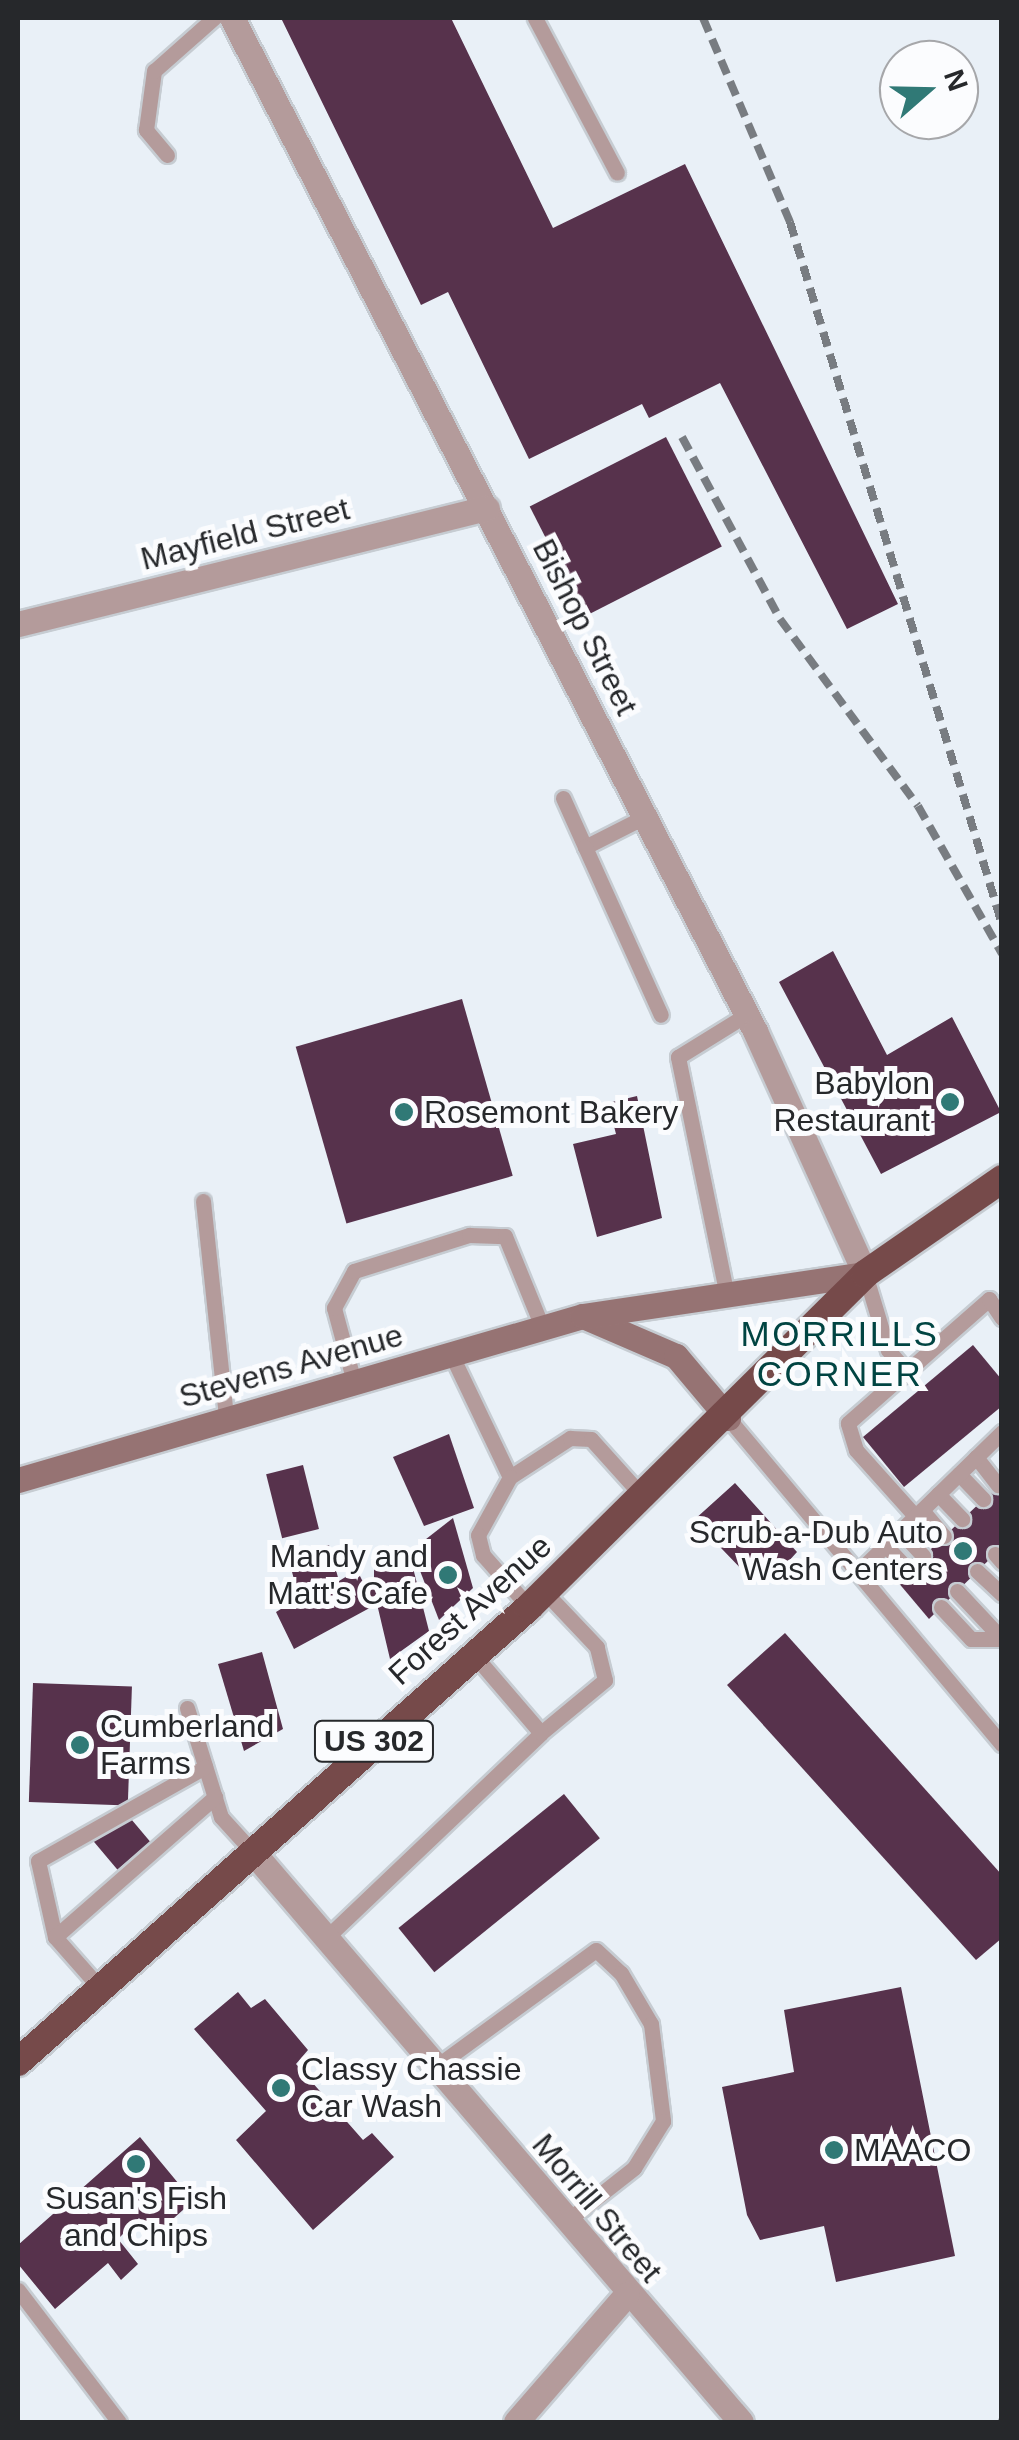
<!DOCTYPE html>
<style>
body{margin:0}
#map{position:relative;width:1019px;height:2440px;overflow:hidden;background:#e9f0f7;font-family:Helvetica,sans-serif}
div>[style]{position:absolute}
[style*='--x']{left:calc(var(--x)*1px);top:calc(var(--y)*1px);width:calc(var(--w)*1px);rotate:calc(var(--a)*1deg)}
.building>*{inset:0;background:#57324c;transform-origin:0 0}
.roads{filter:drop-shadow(2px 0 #c6ccd2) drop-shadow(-2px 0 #c6ccd2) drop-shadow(0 2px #c6ccd2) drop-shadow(0 -2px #c6ccd2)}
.service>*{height:15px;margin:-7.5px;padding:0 7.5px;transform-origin:7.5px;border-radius:7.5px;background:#b49b9b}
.minor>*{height:25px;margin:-12.5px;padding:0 12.5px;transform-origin:12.5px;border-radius:12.5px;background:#b49b9b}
.secondary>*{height:25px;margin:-12.5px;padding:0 12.5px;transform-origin:12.5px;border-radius:12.5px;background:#967373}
.trunk>*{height:28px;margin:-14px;padding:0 14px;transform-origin:14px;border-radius:14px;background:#764a4a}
.rail>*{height:8px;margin-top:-4px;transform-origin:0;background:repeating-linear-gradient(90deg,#787c81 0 15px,transparent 0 23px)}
.dots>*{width:28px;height:28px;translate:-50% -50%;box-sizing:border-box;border:5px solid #fbfcfe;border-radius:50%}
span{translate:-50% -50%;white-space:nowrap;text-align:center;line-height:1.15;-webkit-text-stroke:10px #fbfcfe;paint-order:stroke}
.shield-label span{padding:2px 8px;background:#fbfcfe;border:2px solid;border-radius:8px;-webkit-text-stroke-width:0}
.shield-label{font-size:30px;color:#26282b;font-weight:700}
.street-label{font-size:32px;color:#26282b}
.poi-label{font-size:32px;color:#26282b}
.right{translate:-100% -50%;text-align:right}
.left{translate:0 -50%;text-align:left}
.neighbourhood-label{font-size:35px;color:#004442;letter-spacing:2.5px}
.frame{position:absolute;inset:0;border:20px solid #26282b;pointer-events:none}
.north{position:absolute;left:879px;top:40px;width:100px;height:100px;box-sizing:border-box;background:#fbfcfe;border:2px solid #a6a7aa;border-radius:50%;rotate:70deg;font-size:28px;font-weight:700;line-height:40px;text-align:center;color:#26282b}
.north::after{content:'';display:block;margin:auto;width:35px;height:45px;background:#307976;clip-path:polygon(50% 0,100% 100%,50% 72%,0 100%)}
</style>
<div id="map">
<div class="building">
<i style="clip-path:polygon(281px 18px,451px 18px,553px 228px,685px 164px,898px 604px,847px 629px,720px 383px,649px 418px,642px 404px,529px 459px,448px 292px,421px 305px)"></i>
<i style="left:666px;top:437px;width:123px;height:153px;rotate:63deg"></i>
<i style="clip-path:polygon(833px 951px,887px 1055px,952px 1017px,1001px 1112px,881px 1174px,779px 982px)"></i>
<i style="left:462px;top:999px;width:184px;height:173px;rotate:74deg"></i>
<i style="clip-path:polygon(637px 1096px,662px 1218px,597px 1237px,573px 1144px,616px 1134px,608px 1103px)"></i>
<i style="clip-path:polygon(973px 1345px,1002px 1380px,1002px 1406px,904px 1487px,863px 1437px)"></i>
<i style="clip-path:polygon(449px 1434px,474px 1508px,424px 1526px,393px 1457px)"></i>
<i style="left:303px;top:1465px;width:66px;height:38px;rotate:76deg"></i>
<i style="clip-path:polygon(1002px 1482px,1002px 1547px,929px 1619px,897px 1581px)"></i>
<i style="clip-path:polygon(735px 1483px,797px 1552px,777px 1574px,765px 1562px,749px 1577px,694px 1520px)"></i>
<i style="clip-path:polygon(453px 1518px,473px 1588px,439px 1620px,412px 1550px)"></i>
<i style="clip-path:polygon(329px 1545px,339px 1581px,357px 1570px,364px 1584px,374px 1580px,374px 1551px,410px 1556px,429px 1631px,390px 1659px,377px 1604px,294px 1649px,276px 1612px,299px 1598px,288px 1557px)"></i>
<i style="clip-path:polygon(785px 1633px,1002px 1875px,1002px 1938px,976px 1960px,727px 1685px)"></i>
<i style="clip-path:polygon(262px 1652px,283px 1729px,244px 1751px,218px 1664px)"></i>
<i style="left:33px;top:1683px;width:99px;height:119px;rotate:2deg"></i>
<i style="left:564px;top:1794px;width:57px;height:213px;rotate:51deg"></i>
<i style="left:126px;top:1813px;width:38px;height:43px;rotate:50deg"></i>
<i style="clip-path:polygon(901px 1987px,955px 2256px,836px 2282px,824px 2226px,760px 2240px,747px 2215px,722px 2087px,794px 2072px,784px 2010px)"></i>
<i style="clip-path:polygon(238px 1992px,251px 2008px,265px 1999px,308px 2050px,296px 2064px,363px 2140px,372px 2133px,394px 2157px,313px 2230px,236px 2140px,266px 2111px,194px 2029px)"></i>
<i style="clip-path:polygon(140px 2137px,193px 2201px,155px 2235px,139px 2218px,118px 2239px,138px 2264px,121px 2280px,108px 2263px,55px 2309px,18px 2264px,18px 2245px)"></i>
</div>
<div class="roads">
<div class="service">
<i style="--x:535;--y:18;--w:175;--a:62.1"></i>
<i style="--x:167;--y:155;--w:33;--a:-130"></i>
<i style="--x:146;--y:130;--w:60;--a:-82.3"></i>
<i style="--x:154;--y:71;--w:80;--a:-41.5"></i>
<i style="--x:563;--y:798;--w:54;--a:65.8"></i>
<i style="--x:585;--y:847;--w:68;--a:-26.9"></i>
<i style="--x:585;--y:847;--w:184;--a:65.7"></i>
<i style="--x:203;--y:1201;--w:218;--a:83.9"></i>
<i style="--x:865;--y:1274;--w:79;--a:73.2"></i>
<i style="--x:888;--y:1350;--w:28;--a:49"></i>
<i style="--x:726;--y:1291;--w:239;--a:-101.6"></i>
<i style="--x:678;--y:1057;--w:80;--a:-31.7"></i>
<i style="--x:451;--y:1354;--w:136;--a:64.4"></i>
<i style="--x:510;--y:1477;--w:72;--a:-33"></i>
<i style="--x:570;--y:1438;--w:21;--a:3"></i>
<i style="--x:591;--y:1439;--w:81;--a:48"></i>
<i style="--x:354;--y:1382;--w:77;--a:-105.1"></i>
<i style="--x:334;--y:1308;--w:42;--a:-61.6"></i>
<i style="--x:354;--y:1271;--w:121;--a:-17.4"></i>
<i style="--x:469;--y:1235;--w:36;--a:2"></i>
<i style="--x:505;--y:1236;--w:100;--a:67.8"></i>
<i style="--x:728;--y:1418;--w:426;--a:50"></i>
<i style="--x:976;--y:1457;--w:36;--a:52"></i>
<i style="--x:959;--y:1474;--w:35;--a:46"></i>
<i style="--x:510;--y:1477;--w:66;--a:118.9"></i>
<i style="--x:478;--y:1535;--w:21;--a:76"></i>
<i style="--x:483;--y:1555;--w:69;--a:48.5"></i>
<i style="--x:938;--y:1494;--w:35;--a:46"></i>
<i style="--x:922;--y:1510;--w:34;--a:50"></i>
<i style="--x:916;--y:1517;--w:90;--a:-131.8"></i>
<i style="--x:856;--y:1450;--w:28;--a:-107"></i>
<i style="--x:848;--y:1423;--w:188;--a:-41.3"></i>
<i style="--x:989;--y:1299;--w:23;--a:56"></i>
<i style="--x:900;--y:1531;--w:34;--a:47"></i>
<i style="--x:886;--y:1546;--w:33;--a:47"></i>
<i style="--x:995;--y:1554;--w:11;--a:49"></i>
<i style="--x:977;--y:1571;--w:34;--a:43"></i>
<i style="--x:858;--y:1572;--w:201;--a:-44.2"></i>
<i style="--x:957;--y:1591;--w:66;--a:46.8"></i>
<i style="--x:941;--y:1607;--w:44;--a:46.8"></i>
<i style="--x:971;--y:1639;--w:31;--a:0"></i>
<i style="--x:187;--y:1708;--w:114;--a:72.7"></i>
<i style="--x:221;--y:1817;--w:45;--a:47.7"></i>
<i style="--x:541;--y:1733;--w:83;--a:-39.6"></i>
<i style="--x:605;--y:1680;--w:34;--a:-104"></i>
<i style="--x:597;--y:1647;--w:76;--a:-133.4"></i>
<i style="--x:55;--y:1937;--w:78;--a:-102.6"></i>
<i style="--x:38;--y:1861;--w:192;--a:-29.4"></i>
<i style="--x:325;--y:1939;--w:298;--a:-43.6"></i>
<i style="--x:541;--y:1733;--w:101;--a:-130.6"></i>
<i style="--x:100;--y:1988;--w:68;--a:-131.4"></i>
<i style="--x:55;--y:1937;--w:213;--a:-41.2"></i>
<i style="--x:434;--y:2068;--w:200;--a:-36.1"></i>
<i style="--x:596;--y:1950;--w:34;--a:43"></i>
<i style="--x:621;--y:1973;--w:59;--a:59.5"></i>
<i style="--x:651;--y:2024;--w:98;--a:82.9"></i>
<i style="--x:663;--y:2121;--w:55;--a:121.7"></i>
<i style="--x:634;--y:2168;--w:84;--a:141.8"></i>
<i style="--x:18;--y:2290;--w:166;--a:52.6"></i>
</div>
<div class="minor">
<i style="--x:232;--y:18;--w:1140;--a:62.69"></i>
<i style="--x:755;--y:1031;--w:267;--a:65.6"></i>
<i style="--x:18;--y:624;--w:483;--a:-13.9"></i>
<i style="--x:251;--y:1850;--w:753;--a:49.42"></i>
<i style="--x:516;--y:2422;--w:169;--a:-49.1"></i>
</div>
<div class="secondary">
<i style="--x:583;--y:1316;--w:101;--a:23.3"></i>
<i style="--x:676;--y:1356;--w:81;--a:50"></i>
<i style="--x:18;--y:1480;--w:588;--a:-16.19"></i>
<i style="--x:583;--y:1316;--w:285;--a:-8.5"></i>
</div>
<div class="trunk">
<i style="--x:18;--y:2062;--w:684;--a:-41.68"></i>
<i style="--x:529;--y:1607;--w:473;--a:-44.7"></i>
<i style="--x:865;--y:1274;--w:167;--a:-34.7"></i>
</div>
</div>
<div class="rail">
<i style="--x:703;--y:18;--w:222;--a:66.9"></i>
<i style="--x:790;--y:222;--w:733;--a:73.2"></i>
<i style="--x:682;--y:437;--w:207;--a:61.7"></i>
<i style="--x:780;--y:619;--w:232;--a:53.6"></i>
<i style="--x:918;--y:806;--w:170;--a:60.4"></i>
<i style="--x:1001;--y:2422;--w:1;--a:-45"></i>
</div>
<div class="dots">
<i style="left:950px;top:1102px;background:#307976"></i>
<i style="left:404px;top:1112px;background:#307976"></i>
<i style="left:963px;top:1551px;background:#307976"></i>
<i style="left:448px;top:1575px;background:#307976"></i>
<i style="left:80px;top:1745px;background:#307976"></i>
<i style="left:281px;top:2088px;background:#307976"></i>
<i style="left:834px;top:2150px;background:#307976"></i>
<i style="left:136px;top:2164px;background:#307976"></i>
</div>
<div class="shield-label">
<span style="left:374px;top:1741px">US 302</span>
</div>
<div class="street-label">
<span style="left:245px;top:534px;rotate:-14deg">Mayfield Street</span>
<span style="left:585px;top:627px;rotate:63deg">Bishop Street</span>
<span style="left:291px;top:1366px;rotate:-16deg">Stevens Avenue</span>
<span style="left:470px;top:1610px;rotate:-42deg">Forest Avenue</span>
<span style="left:597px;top:2208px;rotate:50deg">Morrill Street</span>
</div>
<div class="poi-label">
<span class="right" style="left:930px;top:1102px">Babylon<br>Restaurant</span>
<span class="left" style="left:424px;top:1112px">Rosemont Bakery</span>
<span class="right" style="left:943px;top:1551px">Scrub-a-Dub Auto<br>Wash Centers</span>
<span class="right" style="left:428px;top:1575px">Mandy and<br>Matt's Cafe</span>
<span class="left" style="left:100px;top:1745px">Cumberland<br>Farms</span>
<span class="left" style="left:301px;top:2088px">Classy Chassie<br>Car Wash</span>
<span class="left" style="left:854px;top:2150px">MAACO</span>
<span style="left:136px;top:2217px">Susan's Fish<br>and Chips</span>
</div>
<div class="neighbourhood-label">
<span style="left:840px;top:1354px">MORRILLS<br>CORNER</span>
</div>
<div class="frame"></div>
<div class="north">N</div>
</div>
